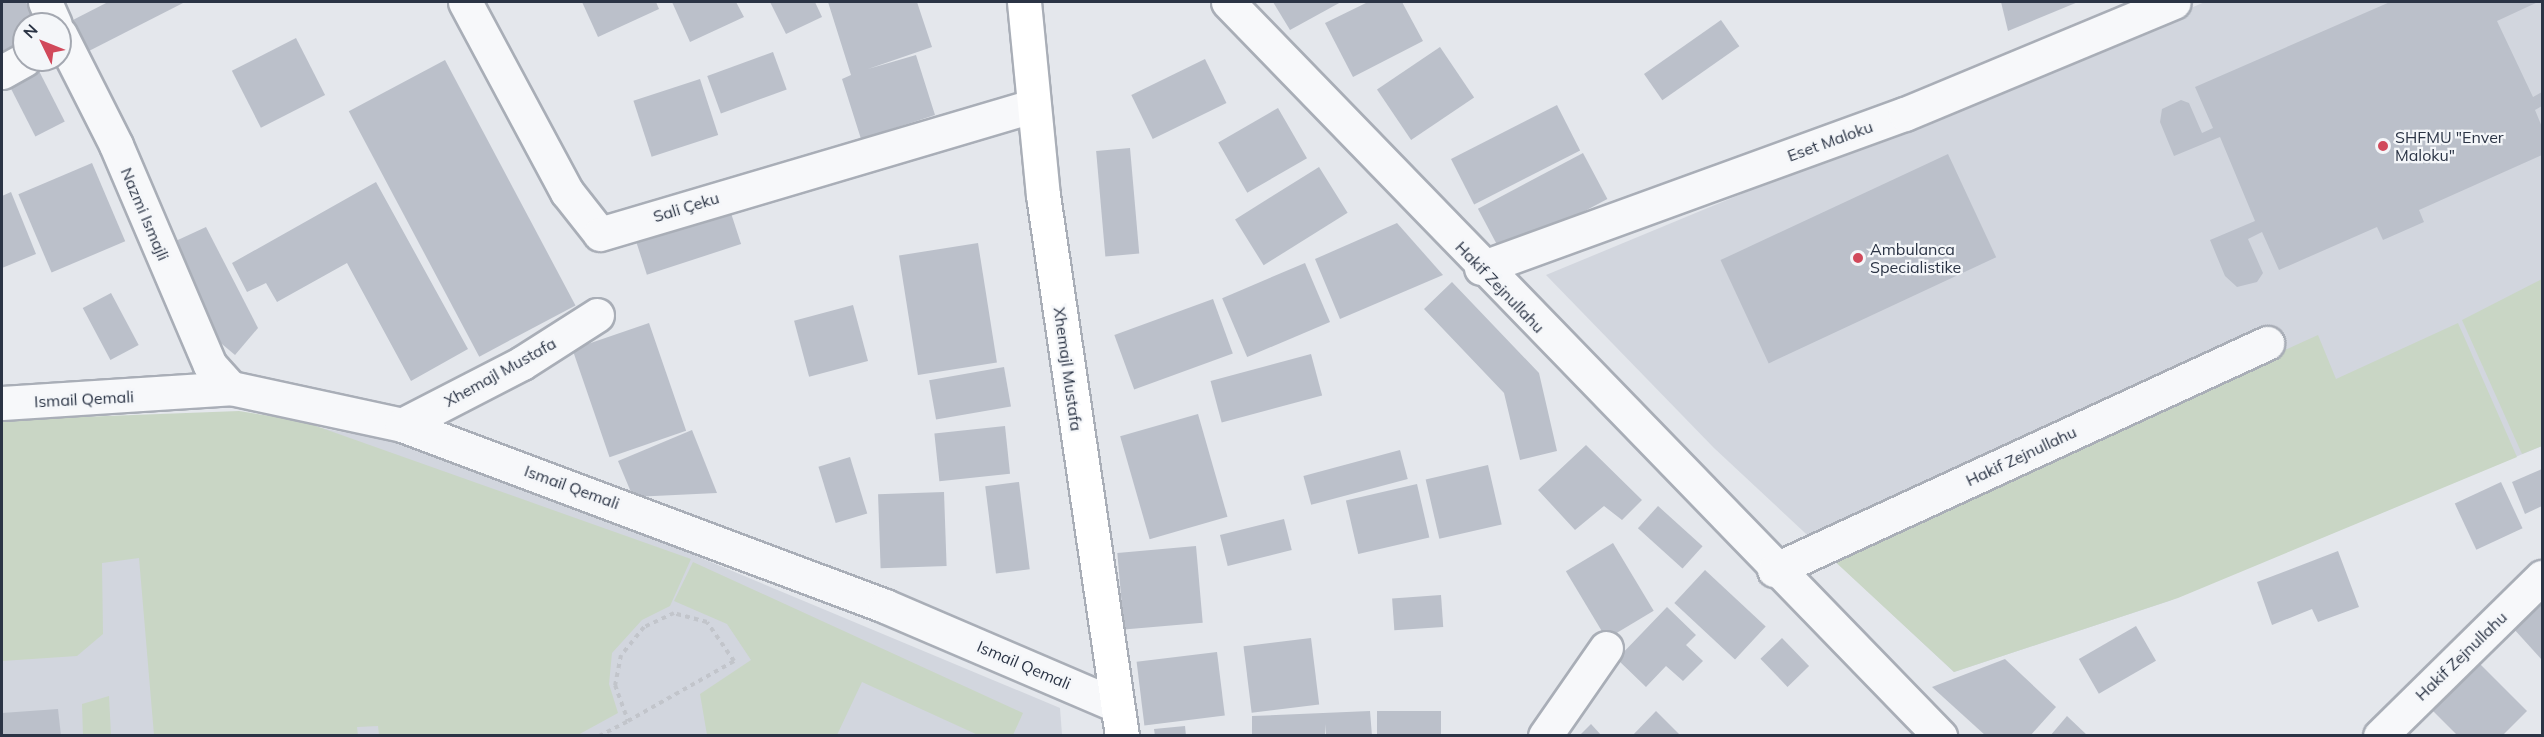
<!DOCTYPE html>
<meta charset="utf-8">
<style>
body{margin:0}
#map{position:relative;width:2544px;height:737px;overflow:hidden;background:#e4e7ec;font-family:Mulish,sans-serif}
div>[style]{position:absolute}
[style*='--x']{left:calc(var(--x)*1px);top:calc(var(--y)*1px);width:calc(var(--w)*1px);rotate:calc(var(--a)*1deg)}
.built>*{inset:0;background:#d2d6de}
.green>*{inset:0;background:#c9d6c5}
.building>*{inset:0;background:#bbc0ca;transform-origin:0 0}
.path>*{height:4px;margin-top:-2px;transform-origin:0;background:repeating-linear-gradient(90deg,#c2c5cb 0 4.5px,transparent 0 9px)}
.roads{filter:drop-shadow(2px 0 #a9aeb7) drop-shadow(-2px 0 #a9aeb7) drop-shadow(0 2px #a9aeb7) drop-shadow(0 -2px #a9aeb7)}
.minor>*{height:33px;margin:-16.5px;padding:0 16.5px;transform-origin:16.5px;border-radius:16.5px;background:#f7f8fa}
.secondary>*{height:33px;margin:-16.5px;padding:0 16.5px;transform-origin:16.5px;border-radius:16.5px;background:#fff}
.dots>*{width:16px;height:16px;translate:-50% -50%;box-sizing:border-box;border:3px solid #f4f6f9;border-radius:50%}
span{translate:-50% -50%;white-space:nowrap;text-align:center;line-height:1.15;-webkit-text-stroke:4.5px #f4f6f9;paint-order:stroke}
.poi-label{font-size:16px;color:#2b3445}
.left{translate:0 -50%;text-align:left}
.street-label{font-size:16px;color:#2b3445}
.frame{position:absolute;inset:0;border:3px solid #2b3445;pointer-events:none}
.north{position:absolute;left:12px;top:12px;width:60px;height:60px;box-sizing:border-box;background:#f4f6f9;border:2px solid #a4a8b1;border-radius:50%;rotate:313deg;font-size:16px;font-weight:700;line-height:24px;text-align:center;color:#2b3445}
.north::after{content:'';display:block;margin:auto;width:21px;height:27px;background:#d1495b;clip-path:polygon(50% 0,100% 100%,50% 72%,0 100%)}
</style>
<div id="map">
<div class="built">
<i style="clip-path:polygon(2205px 2px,2542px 2px,2542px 446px,2169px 601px,1954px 672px,1714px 448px,1546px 275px)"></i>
<i style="clip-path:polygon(294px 423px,445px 451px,1060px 708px,1062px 735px,2px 735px,2px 425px)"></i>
</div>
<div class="green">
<i style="clip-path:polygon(2542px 279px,2542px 446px,2522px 454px,2462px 320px)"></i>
<i style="clip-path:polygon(2458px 323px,2517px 457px,2178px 598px,1954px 672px,1829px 556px,2318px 335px,2336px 379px)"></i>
<i style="clip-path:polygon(239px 411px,302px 421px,691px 559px,670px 606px,642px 620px,612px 653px,609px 684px,618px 713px,576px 736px,379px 735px,378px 726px,357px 727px,358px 736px,154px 735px,139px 558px,102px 563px,103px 634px,77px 656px,2px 661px,2px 420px)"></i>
<i style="clip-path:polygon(693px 562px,1023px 713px,1013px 735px,978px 735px,862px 682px,837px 735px,707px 735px,700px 694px,751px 660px,727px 624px,674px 601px)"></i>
<i style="clip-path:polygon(109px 696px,111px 735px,83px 735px,82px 704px)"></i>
</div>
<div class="building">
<i style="clip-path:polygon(2px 2px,26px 2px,37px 24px,24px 24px,24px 40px,2px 51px)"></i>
<i style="clip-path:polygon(108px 2px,185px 2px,85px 53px,69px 22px)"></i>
<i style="clip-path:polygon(582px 2px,656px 2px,659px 9px,598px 37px)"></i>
<i style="clip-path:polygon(672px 2px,736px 2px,744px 17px,690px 42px)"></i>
<i style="clip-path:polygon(770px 2px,815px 2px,822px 17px,786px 34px)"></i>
<i style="clip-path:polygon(828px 2px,917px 2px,932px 47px,868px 69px,916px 55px,935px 115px,861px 139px,842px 79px,851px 75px)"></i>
<i style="clip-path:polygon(1273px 2px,1341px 2px,1290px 30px)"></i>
<i style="clip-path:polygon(1368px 2px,1402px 2px,1423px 41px,1353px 77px,1325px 23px)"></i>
<i style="clip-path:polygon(2001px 2px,2078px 2px,2008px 31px)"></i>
<i style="clip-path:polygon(2390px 2px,2538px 2px,2497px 21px,2533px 97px,2542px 92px,2542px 106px,2535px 110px,2542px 127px,2542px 155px,2419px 210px,2424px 222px,2383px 240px,2377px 227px,2279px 270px,2262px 232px,2248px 239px,2263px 273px,2257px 282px,2237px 287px,2225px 276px,2210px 240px,2255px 221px,2220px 137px,2174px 156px,2160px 122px,2162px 109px,2181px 100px,2189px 103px,2202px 133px,2213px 128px,2195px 87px)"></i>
<i style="left:1721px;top:20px;width:32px;height:94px;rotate:55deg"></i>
<i style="left:296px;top:38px;width:64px;height:72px;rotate:63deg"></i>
<i style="left:1440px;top:47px;width:61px;height:76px;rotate:56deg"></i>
<i style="left:773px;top:52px;width:40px;height:70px;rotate:70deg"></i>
<i style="left:1205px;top:59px;width:49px;height:82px;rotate:64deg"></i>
<i style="left:445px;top:60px;width:278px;height:109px;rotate:62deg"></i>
<i style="left:38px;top:69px;width:59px;height:33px;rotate:63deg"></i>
<i style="left:700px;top:79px;width:59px;height:70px;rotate:72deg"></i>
<i style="left:1557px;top:105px;width:51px;height:119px;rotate:63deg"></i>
<i style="left:1278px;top:108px;width:58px;height:69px;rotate:60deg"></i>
<i style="left:1130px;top:148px;width:106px;height:34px;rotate:85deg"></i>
<i style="left:1583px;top:153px;width:52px;height:119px;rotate:62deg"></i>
<i style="left:1948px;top:154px;width:114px;height:251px;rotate:65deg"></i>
<i style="left:92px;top:163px;width:85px;height:80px;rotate:67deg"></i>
<i style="left:1319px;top:167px;width:54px;height:99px;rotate:58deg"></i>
<i style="clip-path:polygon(376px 182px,468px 349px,411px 381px,347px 263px,277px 302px,266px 283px,247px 292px,232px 263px)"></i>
<i style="clip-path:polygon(11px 192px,36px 254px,2px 268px,2px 196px)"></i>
<i style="left:729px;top:207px;width:39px;height:99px;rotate:72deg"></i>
<i style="clip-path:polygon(1397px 223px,1443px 275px,1340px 319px,1315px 259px)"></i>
<i style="clip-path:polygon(206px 227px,258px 328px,235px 355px,203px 328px,167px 245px)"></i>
<i style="left:978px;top:243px;width:121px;height:80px;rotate:81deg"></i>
<i style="left:1305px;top:263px;width:64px;height:90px;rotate:67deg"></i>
<i style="clip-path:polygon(1452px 282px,1539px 373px,1557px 451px,1520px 460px,1504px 393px,1424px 309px)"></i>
<i style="left:111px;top:293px;width:59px;height:32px;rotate:62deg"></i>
<i style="left:1213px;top:299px;width:58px;height:105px;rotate:70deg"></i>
<i style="left:853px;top:305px;width:58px;height:61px;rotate:75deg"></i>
<i style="left:649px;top:323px;width:114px;height:81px;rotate:71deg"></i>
<i style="left:1311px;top:354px;width:43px;height:104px;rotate:75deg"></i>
<i style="left:1004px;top:367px;width:40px;height:76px;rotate:80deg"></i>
<i style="left:1198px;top:414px;width:107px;height:81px;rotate:74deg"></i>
<i style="left:1005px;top:426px;width:48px;height:71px;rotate:84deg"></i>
<i style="clip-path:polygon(692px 430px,717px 493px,633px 497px,618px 461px)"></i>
<i style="clip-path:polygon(1586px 445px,1642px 500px,1622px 520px,1604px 506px,1575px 530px,1538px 490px)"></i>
<i style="left:1400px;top:450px;width:30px;height:100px;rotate:75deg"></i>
<i style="left:850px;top:457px;width:59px;height:33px;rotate:73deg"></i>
<i style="left:1488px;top:465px;width:61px;height:64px;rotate:77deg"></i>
<i style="clip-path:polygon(2542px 469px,2542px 506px,2525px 514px,2512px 482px)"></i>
<i style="left:1019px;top:482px;width:88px;height:34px;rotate:83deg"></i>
<i style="left:2501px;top:482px;width:51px;height:51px;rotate:65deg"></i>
<i style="left:1417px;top:484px;width:55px;height:73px;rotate:77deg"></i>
<i style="left:944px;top:492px;width:74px;height:66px;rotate:88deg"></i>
<i style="left:1658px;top:506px;width:60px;height:30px;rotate:42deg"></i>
<i style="left:1284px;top:519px;width:32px;height:66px;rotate:76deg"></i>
<i style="left:1613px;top:543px;width:79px;height:55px;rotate:59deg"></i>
<i style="left:1196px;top:546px;width:77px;height:79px;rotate:85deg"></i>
<i style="clip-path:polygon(2338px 551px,2359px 607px,2318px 622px,2312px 609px,2272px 625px,2257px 582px)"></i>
<i style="left:1705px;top:570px;width:83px;height:45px;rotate:43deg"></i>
<i style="left:1441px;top:595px;width:32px;height:49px;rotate:86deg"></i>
<i style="clip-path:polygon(2542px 599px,2542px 660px,2513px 628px)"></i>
<i style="clip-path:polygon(1667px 607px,1696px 635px,1686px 645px,1703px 661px,1683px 681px,1666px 666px,1646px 687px,1617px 659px)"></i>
<i style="left:2136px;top:626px;width:40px;height:66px;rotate:60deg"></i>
<i style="left:1311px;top:638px;width:67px;height:68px;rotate:83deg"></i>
<i style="left:1782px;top:638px;width:39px;height:30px;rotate:46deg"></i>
<i style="left:1217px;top:652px;width:64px;height:81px;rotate:83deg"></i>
<i style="clip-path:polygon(2005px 659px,2056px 707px,2030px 736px,1986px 736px,1932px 687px)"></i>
<i style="clip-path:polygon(2480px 664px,2527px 711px,2502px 736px,2458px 736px,2433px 711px)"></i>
<i style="clip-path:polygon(58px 709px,61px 736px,2px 736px,2px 713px)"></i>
<i style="clip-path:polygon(1370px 711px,1372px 736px,1326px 736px,1325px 724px,1325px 736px,1252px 736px,1252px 716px)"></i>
<i style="left:1377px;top:711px;width:64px;height:25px"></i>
<i style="clip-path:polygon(1656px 711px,1681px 736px,1632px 736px)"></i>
<i style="clip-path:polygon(2067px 716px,2088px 736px,2050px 736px)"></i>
<i style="clip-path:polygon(1591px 724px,1602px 736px,1579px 736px)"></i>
<i style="clip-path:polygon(1185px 726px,1186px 736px,1155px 736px,1154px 729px)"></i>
</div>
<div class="path">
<i style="--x:599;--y:736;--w:33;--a:-27"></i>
<i style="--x:628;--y:721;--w:122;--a:-29.5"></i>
<i style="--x:734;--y:661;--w:47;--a:-124.7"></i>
<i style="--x:707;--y:622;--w:34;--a:-165"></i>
<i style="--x:674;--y:613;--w:33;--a:155"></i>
<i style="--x:644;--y:627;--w:36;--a:129"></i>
<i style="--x:621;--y:655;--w:31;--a:101"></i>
<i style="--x:615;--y:685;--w:38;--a:70"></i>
</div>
<div class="roads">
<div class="minor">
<i style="--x:45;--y:2;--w:24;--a:66"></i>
<i style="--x:465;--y:2;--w:216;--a:61.8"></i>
<i style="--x:567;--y:192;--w:53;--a:51.8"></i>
<i style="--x:600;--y:234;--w:451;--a:-16.5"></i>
<i style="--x:1228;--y:2;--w:1023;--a:45.87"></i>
<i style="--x:60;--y:34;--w:124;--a:63.2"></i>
<i style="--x:116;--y:145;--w:239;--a:66.9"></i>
<i style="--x:210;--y:365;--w:31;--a:48"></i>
<i style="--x:2;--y:72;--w:25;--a:-29"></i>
<i style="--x:1481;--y:268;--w:451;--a:-20"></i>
<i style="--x:1905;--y:114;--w:291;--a:-22.6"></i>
<i style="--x:2;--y:403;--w:229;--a:-3.7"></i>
<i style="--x:231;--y:388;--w:175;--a:12.2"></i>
<i style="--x:402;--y:425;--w:516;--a:20.54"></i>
<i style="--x:885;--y:606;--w:251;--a:23.2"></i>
<i style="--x:402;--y:425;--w:135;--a:-27.3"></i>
<i style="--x:522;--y:363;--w:89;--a:-32.6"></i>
<i style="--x:1774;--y:570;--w:543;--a:-24.72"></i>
<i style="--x:1545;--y:736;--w:107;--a:-55.3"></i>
<i style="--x:2380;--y:736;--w:227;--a:-44.5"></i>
</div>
<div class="secondary">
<i style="--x:1024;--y:2;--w:194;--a:84.4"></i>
<i style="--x:1043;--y:195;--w:547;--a:81.69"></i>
</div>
</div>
<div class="dots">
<i style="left:2383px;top:146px;background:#d1495b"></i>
<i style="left:1858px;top:258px;background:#d1495b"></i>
</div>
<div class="poi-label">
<span class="left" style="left:2395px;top:146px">SHFMU "Enver<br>Maloku"</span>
<span class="left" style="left:1870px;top:258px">Ambulanca<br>Specialistike</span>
</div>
<div class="street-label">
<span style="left:1830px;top:141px;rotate:-20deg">Eset Maloku</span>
<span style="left:686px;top:207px;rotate:-17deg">Sali Çeku</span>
<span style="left:145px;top:214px;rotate:67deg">Nazmi Ismajli</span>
<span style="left:1500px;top:287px;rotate:46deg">Hakif Zejnullahu</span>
<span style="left:1068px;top:369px;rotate:82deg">Xhemajl Mustafa</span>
<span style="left:500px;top:372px;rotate:-29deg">Xhemajl Mustafa</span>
<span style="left:84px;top:399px;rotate:-3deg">Ismail Qemali</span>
<span style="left:2021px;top:456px;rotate:-25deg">Hakif Zejnullahu</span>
<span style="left:572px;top:487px;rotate:20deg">Ismail Qemali</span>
<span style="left:2461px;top:656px;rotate:-44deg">Hakif Zejnullahu</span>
<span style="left:1024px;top:665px;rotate:23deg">Ismail Qemali</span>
</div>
<div class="frame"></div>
<div class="north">N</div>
</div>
